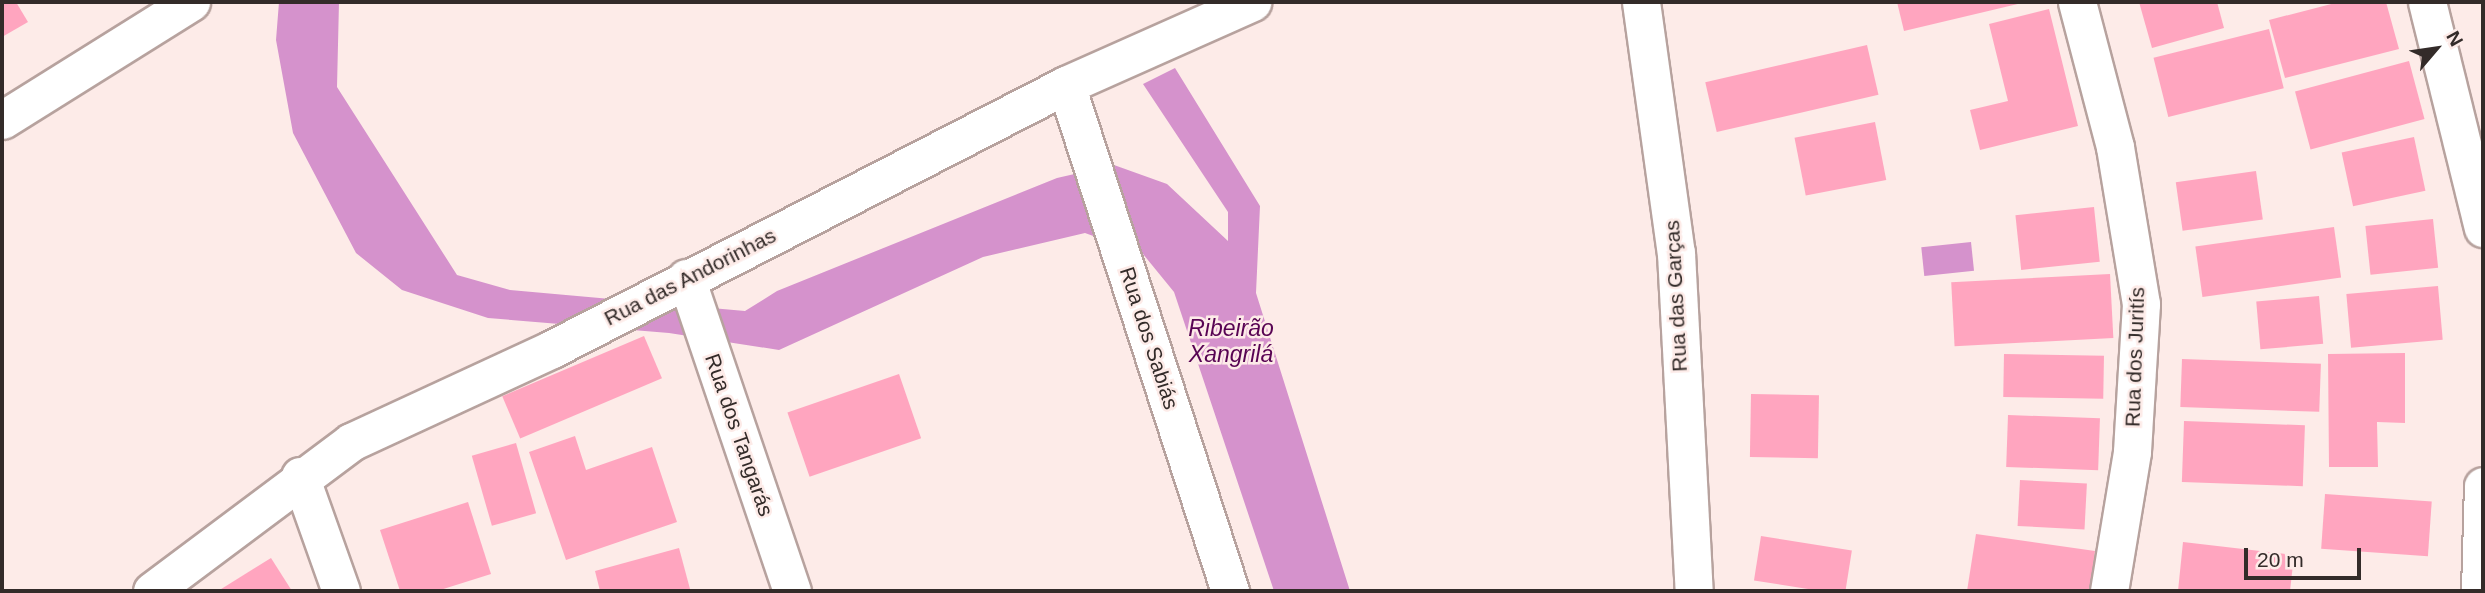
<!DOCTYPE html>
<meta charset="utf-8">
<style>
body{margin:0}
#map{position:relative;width:2485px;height:593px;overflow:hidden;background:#fdebe8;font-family:Helvetica,sans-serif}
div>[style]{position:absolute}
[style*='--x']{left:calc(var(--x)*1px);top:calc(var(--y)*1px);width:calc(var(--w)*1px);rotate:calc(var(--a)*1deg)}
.water>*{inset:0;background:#d592cc;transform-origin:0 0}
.building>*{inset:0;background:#ffa5bf;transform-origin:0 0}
.roads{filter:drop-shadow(2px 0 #b7a29e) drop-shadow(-2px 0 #b7a29e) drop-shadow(0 2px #b7a29e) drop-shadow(0 -2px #b7a29e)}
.street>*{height:37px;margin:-18.5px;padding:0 18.5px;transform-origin:18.5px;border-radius:18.5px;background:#fff}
span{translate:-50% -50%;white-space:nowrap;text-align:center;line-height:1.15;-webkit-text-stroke:5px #fdebe8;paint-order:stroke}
.street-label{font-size:21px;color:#332b29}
.water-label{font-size:23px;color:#580453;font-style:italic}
.frame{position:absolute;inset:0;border:4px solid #332b29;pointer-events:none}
.north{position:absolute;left:2401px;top:14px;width:70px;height:70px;-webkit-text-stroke:5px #fdebe8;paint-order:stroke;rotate:61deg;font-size:19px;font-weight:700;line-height:28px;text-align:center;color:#332b29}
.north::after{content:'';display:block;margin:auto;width:24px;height:32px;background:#332b29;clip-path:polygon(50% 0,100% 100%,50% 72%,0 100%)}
.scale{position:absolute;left:2244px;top:548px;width:117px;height:32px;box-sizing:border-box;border:4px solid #332b29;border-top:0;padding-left:9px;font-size:21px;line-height:24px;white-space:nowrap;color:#332b29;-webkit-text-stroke:5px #fdebe8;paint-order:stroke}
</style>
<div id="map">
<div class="water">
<i style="clip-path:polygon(279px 2px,339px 2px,337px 87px,457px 275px,510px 290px,745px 311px,777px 291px,1057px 178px,1114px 165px,1167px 184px,1228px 241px,1228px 212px,1143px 84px,1175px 68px,1260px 206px,1256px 293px,1350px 591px,1274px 591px,1174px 292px,1143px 254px,1085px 233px,983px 257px,779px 350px,669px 333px,488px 318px,402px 290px,356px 253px,293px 133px,276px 40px)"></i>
<i style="left:1971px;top:242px;width:29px;height:50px;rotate:84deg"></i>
</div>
<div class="building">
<i style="clip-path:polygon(2px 2px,16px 2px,28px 22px,2px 37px)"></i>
<i style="clip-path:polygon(1897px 2px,2022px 2px,2022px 3px,1904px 31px)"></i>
<i style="clip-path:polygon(2139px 2px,2217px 2px,2224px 28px,2152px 48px)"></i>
<i style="clip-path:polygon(2339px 2px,2386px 2px,2399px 49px,2285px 78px,2269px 20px)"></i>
<i style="clip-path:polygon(2049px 9px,2078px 126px,1980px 150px,1970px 110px,2008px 101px,1989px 24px)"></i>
<i style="left:2269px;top:29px;width:61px;height:119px;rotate:76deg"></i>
<i style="left:1867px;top:45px;width:51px;height:166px;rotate:77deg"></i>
<i style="left:2409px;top:61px;width:60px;height:118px;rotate:75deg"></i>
<i style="left:1875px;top:122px;width:59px;height:82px;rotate:79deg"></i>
<i style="left:2414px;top:137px;width:55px;height:74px;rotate:78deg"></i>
<i style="left:2256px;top:171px;width:49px;height:81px;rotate:82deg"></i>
<i style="left:2094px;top:207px;width:55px;height:79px;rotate:84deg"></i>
<i style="left:2433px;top:219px;width:49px;height:68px;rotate:84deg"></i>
<i style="left:2334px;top:227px;width:51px;height:140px;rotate:82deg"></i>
<i style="left:2110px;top:274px;width:64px;height:159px;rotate:87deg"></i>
<i style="left:2438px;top:286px;width:54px;height:92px;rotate:85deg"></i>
<i style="left:2319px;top:296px;width:48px;height:63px;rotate:85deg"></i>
<i style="left:644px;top:336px;width:46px;height:154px;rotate:67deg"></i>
<i style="clip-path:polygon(2405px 353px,2405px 423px,2377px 422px,2378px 467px,2329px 467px,2328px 354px)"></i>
<i style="left:2004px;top:354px;width:100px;height:43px;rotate:1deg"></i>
<i style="left:2182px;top:359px;width:139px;height:48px;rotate:2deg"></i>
<i style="left:899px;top:374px;width:68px;height:118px;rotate:71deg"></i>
<i style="left:1751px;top:394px;width:68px;height:63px;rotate:1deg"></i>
<i style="left:2008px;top:415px;width:92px;height:52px;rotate:2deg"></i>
<i style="left:2184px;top:421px;width:121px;height:61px;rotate:2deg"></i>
<i style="clip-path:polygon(575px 436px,586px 470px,652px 447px,677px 522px,566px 560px,529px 452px)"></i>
<i style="left:516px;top:443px;width:73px;height:46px;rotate:74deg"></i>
<i style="left:2020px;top:480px;width:67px;height:46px;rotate:3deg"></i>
<i style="left:2325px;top:494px;width:107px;height:55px;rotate:4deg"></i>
<i style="clip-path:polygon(468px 502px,491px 574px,437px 591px,400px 591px,380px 530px)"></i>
<i style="clip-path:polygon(1976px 534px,2095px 551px,2090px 591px,1967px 591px)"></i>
<i style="left:1761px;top:536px;width:92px;height:45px;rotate:9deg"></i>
<i style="clip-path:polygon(2183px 542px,2294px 555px,2290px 591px,2178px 591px)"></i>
<i style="clip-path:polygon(679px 548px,690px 589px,600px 591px,595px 571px)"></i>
<i style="clip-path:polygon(271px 558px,292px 591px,218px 591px)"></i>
</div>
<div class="roads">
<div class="street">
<i style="--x:1641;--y:2;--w:253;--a:82.1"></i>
<i style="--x:1676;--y:253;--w:338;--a:87"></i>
<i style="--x:2077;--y:2;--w:150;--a:75.3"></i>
<i style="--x:2115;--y:147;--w:159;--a:80.6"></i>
<i style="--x:2141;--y:304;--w:148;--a:93.5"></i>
<i style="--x:2132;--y:452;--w:141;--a:99.4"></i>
<i style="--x:2427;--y:2;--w:233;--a:76.1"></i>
<i style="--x:1066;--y:85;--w:532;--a:72.04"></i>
<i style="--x:2;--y:120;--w:223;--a:-32"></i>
<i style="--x:686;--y:278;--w:330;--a:71.3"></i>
<i style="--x:300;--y:476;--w:122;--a:70.4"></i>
<i style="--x:152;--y:591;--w:249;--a:-36.8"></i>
<i style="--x:351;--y:442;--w:221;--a:-24.8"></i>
<i style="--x:552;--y:349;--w:578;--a:-27.19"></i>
<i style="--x:1066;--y:85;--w:204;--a:-24"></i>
<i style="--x:2480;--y:591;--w:105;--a:-88.4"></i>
</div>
</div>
<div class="street-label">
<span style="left:690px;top:277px;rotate:-27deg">Rua das Andorinhas</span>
<span style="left:1676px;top:296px;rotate:-93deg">Rua das Garças</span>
<span style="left:1149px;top:338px;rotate:72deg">Rua dos Sabiás</span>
<span style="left:2135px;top:357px;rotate:-88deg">Rua dos Juritís</span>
<span style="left:739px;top:435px;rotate:71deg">Rua dos Tangarás</span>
</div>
<div class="water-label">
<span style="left:1231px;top:341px">Ribeirão<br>Xangrilá</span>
</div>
<div class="frame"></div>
<div class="north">N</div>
<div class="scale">20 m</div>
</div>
